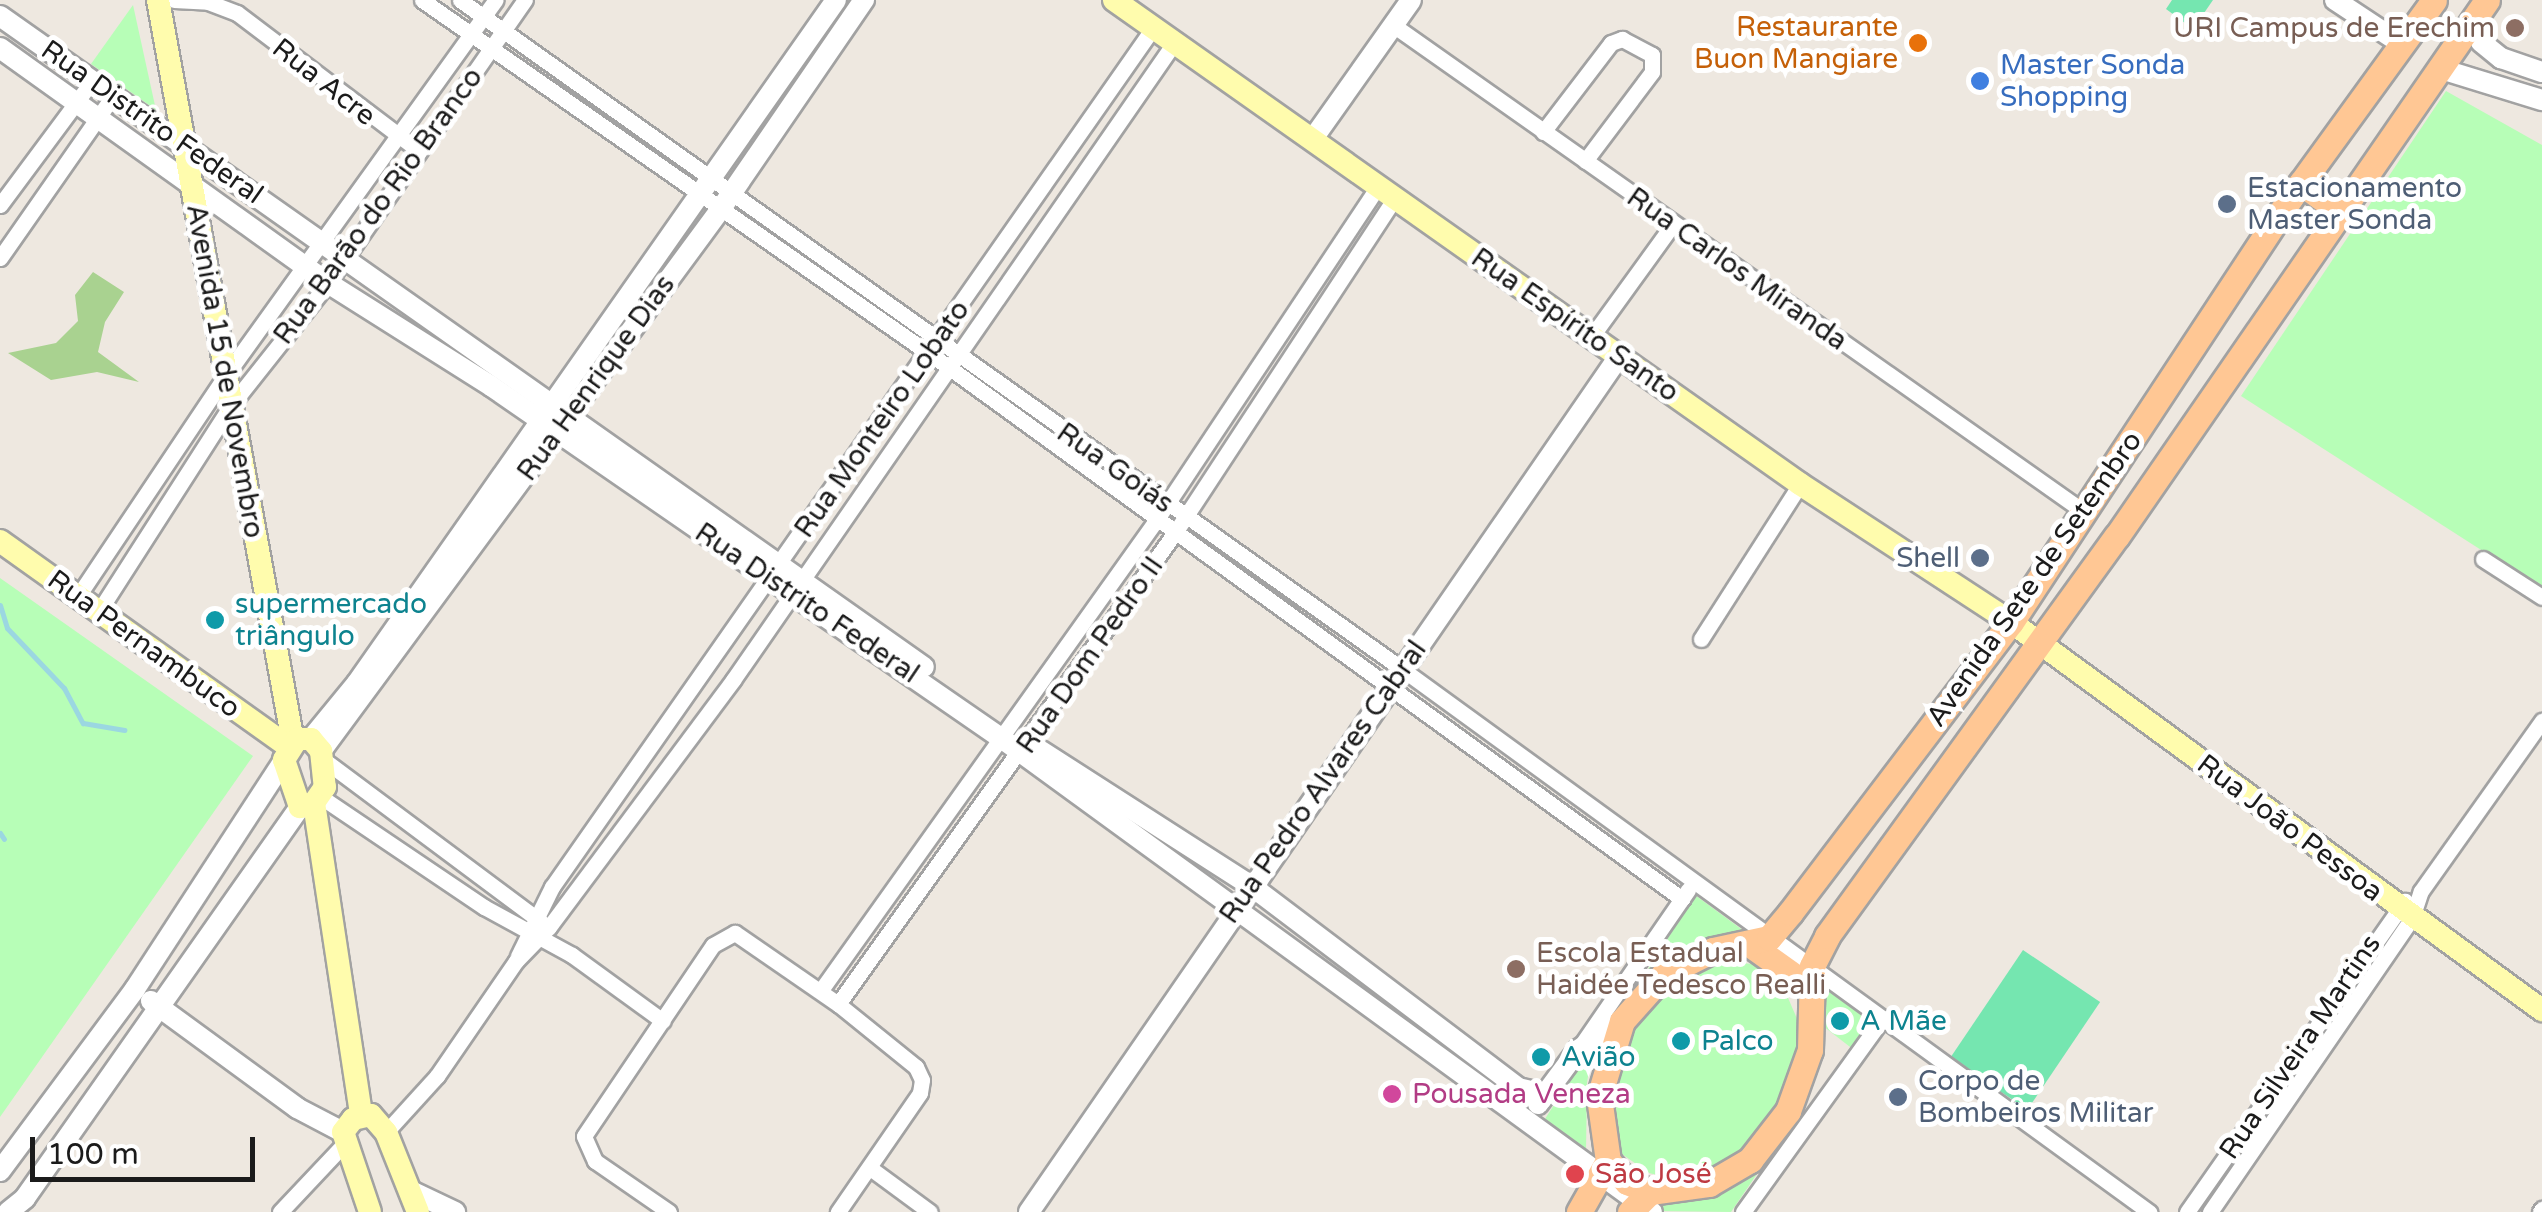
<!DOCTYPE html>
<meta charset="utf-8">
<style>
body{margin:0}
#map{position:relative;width:2542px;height:1212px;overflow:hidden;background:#eee8e0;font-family:"Varela Round",sans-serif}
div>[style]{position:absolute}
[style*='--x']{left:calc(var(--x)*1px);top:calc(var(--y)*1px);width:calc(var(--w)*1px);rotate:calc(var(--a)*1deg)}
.forest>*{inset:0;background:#a9d290}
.park>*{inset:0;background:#b7feb7}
.pitch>*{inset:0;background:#75e6b0;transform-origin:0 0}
.stream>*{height:5px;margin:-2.5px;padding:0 2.5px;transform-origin:2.5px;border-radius:2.5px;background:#9bd7e1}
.roads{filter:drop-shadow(2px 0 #a2a2a2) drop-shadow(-2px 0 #a2a2a2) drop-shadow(0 2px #a2a2a2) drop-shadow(0 -2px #a2a2a2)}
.minor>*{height:15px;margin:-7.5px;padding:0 7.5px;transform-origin:7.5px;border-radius:7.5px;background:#fff}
.tertiary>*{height:20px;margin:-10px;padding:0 10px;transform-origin:10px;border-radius:10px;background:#fff}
.secondary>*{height:22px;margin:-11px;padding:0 11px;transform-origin:11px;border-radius:11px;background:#fffcad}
.primary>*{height:25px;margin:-12.5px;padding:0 12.5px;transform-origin:12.5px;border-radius:12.5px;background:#ffc794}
.dots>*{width:28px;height:28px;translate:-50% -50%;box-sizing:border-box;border:5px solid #fff;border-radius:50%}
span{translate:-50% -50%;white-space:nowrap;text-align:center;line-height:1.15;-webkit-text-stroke:10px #fff;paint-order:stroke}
.food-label{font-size:28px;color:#c56008}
.right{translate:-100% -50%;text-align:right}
.education-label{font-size:28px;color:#785e54}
.left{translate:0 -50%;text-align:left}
.shop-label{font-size:28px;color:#366cbe}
.street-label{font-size:28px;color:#1b1b1b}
.service-label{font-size:28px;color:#4e5e75}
.culture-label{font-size:28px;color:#0d838f}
.hotel-label{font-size:28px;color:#b23c85}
.health-label{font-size:28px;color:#be3a42}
.scale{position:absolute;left:30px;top:1137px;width:225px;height:45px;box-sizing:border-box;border:5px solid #1b1b1b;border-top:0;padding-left:12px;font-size:30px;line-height:35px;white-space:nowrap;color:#1b1b1b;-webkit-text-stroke:8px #fff;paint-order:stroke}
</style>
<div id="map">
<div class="forest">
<i style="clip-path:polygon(93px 272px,124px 292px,105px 322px,98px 352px,139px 382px,97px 372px,51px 380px,8px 353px,56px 343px,78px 321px,75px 295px)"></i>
</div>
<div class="park">
<i style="clip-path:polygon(133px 5px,156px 110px,91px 64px)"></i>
<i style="clip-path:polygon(2446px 91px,2542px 145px,2542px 589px,2241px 396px)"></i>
<i style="clip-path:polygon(0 578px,253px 756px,0 1117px)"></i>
<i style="clip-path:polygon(1695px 895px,1744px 931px,1648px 969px)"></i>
<i style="clip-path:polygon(1717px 961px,1765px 965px,1779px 977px,1798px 1021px,1795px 1062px,1779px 1104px,1730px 1162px,1669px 1178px,1649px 1173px,1619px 1152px,1606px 1102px,1620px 1044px,1667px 983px)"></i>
<i style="clip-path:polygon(1826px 982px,1874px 1019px,1854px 1050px,1823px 1026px,1819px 994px)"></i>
<i style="clip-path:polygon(1593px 1044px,1587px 1083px,1586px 1152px,1543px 1122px)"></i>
<i style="clip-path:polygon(1749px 1169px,1757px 1174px,1731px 1212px,1660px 1211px,1664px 1201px)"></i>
</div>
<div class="pitch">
<i style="clip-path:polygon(2172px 0,2213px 0,2193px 29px,2166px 9px)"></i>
<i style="left:2023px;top:950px;width:93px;height:130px;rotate:34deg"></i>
</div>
<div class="stream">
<i style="--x:0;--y:605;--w:24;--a:73"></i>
<i style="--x:7;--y:628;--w:83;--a:46.5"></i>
<i style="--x:64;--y:688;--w:40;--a:62"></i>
<i style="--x:83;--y:723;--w:42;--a:9.7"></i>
<i style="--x:0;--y:833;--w:7;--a:56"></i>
</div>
<div class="roads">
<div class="minor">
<i style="--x:174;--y:0;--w:34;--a:3"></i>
<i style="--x:208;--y:2;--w:31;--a:21"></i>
<i style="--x:237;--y:13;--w:227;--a:37.1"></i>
<i style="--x:422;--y:0;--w:640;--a:34.88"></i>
<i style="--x:947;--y:366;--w:908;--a:35.95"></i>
<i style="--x:460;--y:0;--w:1155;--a:35.38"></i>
<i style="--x:1402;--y:669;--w:924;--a:36.01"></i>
<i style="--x:1393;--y:25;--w:844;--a:35.16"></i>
<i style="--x:1543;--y:132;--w:112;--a:-52.6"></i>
<i style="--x:1611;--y:43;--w:12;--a:-20"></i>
<i style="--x:1622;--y:39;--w:34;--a:28"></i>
<i style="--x:1652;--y:55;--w:17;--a:90"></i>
<i style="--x:1652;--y:72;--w:111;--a:127"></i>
<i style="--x:0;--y:205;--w:154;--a:-53.4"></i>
<i style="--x:0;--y:258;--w:198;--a:-55.1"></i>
<i style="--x:1592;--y:336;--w:138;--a:-54.1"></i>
<i style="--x:2483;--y:559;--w:70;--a:32.8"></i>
<i style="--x:78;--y:596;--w:266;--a:-56.2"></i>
<i style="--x:226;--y:375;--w:462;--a:-54.3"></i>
<i style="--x:99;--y:611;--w:246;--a:-57.3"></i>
<i style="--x:232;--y:404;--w:154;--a:-51.6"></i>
<i style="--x:328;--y:283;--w:345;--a:-55.2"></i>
<i style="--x:1701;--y:639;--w:184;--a:-57.4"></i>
<i style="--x:324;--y:760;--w:271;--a:36.7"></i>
<i style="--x:321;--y:797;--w:197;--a:34"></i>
<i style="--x:484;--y:907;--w:100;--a:28.6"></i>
<i style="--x:572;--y:955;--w:112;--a:36"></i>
<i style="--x:518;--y:956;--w:77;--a:-63.8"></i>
<i style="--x:552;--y:887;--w:1048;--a:-55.02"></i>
<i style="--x:821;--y:990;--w:579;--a:-54.5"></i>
<i style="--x:1157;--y:519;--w:400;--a:-56.4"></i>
<i style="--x:838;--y:1004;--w:581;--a:-54.45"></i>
<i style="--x:1176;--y:531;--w:399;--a:-56.7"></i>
<i style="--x:1582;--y:1044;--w:187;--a:-55.5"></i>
<i style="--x:386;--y:1132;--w:76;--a:-47.7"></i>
<i style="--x:437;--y:1076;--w:140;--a:-55.5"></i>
<i style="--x:516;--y:961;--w:47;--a:-45.9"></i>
<i style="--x:549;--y:927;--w:308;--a:-53.3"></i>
<i style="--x:733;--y:680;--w:775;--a:-55.3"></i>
<i style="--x:870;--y:1168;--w:74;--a:36.3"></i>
<i style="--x:280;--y:1212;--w:96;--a:-46.7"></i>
<i style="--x:669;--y:1212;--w:90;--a:-145.4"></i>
<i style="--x:595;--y:1161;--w:27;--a:-114"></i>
<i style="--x:584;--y:1136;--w:230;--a:-56"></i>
<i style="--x:713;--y:945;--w:25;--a:-29"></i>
<i style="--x:735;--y:933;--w:125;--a:34.6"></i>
<i style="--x:838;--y:1004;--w:100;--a:38.9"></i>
<i style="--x:916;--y:1067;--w:14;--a:65"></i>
<i style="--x:922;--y:1080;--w:13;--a:99"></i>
<i style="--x:920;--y:1093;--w:145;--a:124.6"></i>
<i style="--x:1743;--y:1212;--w:239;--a:-54.2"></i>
<i style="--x:2187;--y:1212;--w:380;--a:-55"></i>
<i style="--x:2210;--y:1212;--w:357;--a:-55.5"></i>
<i style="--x:2412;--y:918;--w:28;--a:-72"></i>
<i style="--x:2421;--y:891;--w:209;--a:-54.6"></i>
<i style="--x:2540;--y:1212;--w:4;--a:-56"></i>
</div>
<div class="tertiary">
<i style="--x:2335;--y:0;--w:82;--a:33.5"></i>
<i style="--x:0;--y:16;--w:1130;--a:35.17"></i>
<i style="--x:2473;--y:21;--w:22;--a:69"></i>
<i style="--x:2481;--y:42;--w:26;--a:39"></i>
<i style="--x:2501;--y:58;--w:43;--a:18.9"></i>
<i style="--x:0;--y:48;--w:403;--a:35.6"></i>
<i style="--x:328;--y:283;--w:193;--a:32.3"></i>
<i style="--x:491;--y:386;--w:620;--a:34.61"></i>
<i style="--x:1001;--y:738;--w:805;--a:36.06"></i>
<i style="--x:2441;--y:69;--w:106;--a:17.1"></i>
<i style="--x:1312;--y:140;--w:171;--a:-54.7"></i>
<i style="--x:311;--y:739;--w:72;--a:-50.6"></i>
<i style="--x:357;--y:683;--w:834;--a:-54.96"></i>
<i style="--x:321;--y:751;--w:672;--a:-53.59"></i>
<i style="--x:720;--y:210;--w:255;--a:-55.6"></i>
<i style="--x:1041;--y:751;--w:248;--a:32.7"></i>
<i style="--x:1250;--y:885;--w:336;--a:37.1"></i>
<i style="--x:1518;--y:1088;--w:28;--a:13"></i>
<i style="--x:151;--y:1001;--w:181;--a:36.2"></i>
<i style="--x:297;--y:1108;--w:52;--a:27.6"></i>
<i style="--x:1538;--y:1104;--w:67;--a:-53.5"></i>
<i style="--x:1578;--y:1050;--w:53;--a:-33.4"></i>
<i style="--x:0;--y:1171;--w:227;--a:-53.4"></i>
<i style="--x:135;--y:989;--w:273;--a:-56.9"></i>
<i style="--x:411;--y:1191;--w:49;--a:25.5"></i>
<i style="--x:8;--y:1212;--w:22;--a:-39"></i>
<i style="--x:25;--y:1198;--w:478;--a:-54.9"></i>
<i style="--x:1029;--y:1212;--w:1041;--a:-55.41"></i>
</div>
<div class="secondary">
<i style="--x:158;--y:0;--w:754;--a:79.69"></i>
<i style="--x:1114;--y:0;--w:840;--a:35.2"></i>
<i style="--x:1800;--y:484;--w:252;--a:33.2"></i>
<i style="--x:2011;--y:622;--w:658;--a:36.16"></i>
<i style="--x:0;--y:541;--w:355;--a:35.5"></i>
<i style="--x:297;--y:739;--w:14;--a:0"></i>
<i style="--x:311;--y:739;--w:16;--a:50"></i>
<i style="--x:321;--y:751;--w:36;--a:84"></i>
<i style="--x:325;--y:787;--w:19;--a:125"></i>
<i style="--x:314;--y:803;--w:15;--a:164"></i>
<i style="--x:300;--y:807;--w:50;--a:-108.8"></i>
<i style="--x:284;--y:760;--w:25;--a:-58"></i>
<i style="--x:314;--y:803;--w:316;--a:81.4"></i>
<i style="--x:370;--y:1212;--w:84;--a:-108.6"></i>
<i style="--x:343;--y:1132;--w:16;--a:-52"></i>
<i style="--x:353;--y:1119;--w:18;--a:-13"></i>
<i style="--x:371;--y:1115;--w:23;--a:49"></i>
<i style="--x:386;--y:1132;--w:86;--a:68.2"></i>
</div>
<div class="primary">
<i style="--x:2301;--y:183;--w:51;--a:36.2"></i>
<i style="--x:1748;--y:943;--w:77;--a:35.5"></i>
<i style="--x:1608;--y:1161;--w:28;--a:48"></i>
<i style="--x:1627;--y:1182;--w:25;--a:23"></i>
<i style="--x:1650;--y:1192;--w:60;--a:-7.7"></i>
<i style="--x:1709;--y:1184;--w:48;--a:-30.3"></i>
<i style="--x:1750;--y:1160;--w:62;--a:-52.2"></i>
<i style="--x:1788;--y:1111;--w:65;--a:-70.2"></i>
<i style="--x:1810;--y:1050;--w:84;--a:-88.6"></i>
<i style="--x:1812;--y:966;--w:34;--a:-63"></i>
<i style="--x:1827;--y:936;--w:494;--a:-54.1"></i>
<i style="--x:2117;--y:536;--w:651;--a:-55.38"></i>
<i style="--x:1579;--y:1212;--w:59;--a:-60.4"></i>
<i style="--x:1608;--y:1161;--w:65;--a:-98"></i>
<i style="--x:1599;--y:1097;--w:79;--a:-73.2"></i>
<i style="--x:1622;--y:1021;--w:62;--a:-48.3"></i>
<i style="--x:1663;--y:975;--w:56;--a:-26.6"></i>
<i style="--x:1713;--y:950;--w:57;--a:-12.1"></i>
<i style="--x:1769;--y:938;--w:33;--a:-50"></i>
<i style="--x:1790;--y:913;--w:365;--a:-52.8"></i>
<i style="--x:2011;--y:622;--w:509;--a:-56.62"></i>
<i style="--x:2291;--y:197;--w:243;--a:-54"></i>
<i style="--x:1630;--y:1212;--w:28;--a:-45"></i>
</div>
</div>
<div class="dots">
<i style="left:2515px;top:28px;background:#8d6e63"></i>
<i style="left:1918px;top:43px;background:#e8710a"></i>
<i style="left:1980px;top:81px;background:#3f7fe0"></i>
<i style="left:2227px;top:204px;background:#5c6f8a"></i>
<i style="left:1980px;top:558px;background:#5c6f8a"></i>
<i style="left:215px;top:620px;background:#0f9aa8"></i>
<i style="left:1516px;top:969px;background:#8d6e63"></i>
<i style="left:1840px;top:1021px;background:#0f9aa8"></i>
<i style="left:1681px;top:1041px;background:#0f9aa8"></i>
<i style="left:1541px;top:1057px;background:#0f9aa8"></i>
<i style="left:1392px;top:1094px;background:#d1479c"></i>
<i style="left:1898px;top:1097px;background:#5c6f8a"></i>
<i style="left:1575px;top:1174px;background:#e0444e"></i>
</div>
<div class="food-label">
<span class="right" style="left:1898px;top:43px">Restaurante<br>Buon Mangiare</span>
</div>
<div class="education-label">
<span class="right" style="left:2495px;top:28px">URI Campus de Erechim</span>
<span class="left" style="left:1536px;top:969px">Escola Estadual<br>Haidée Tedesco Realli</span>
</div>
<div class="shop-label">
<span class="left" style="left:2000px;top:81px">Master Sonda<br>Shopping</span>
</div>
<div class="street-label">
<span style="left:324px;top:82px;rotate:38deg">Rua Acre</span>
<span style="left:152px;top:122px;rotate:35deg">Rua Distrito Federal</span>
<span style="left:378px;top:206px;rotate:-54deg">Rua Barão do Rio Branco</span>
<span style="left:1737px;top:269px;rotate:35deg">Rua Carlos Miranda</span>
<span style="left:1575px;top:325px;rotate:35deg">Rua Espírito Santo</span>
<span style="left:225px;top:371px;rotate:80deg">Avenida 15 de Novembro</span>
<span style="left:596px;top:378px;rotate:-54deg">Rua Henrique Dias</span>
<span style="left:882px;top:419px;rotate:-55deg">Rua Monteiro Lobato</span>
<span style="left:1115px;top:468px;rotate:35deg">Rua Goiás</span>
<span style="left:2034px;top:579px;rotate:-55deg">Avenida Sete de Setembro</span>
<span style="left:807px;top:603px;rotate:34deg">Rua Distrito Federal</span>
<span style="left:144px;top:644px;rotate:36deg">Rua Pernambuco</span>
<span style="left:1090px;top:655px;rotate:-55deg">Rua Dom Pedro II</span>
<span style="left:1323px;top:782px;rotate:-55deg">Rua Pedro Alvares Cabral</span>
<span style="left:2290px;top:828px;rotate:37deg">Rua João Pessoa</span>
<span style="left:2300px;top:1047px;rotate:-56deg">Rua Silveira Martins</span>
</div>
<div class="service-label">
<span class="left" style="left:2247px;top:204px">Estacionamento<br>Master Sonda</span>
<span class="right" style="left:1960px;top:558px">Shell</span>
<span class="left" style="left:1918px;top:1097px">Corpo de<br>Bombeiros Militar</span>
</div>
<div class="culture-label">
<span class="left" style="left:235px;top:620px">supermercado<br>triângulo</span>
<span class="left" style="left:1860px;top:1021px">A Mãe</span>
<span class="left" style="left:1701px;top:1041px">Palco</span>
<span class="left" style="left:1561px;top:1057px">Avião</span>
</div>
<div class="hotel-label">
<span class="left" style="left:1412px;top:1094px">Pousada Veneza</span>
</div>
<div class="health-label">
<span class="left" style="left:1595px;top:1174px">São José</span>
</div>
<div class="scale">100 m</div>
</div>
